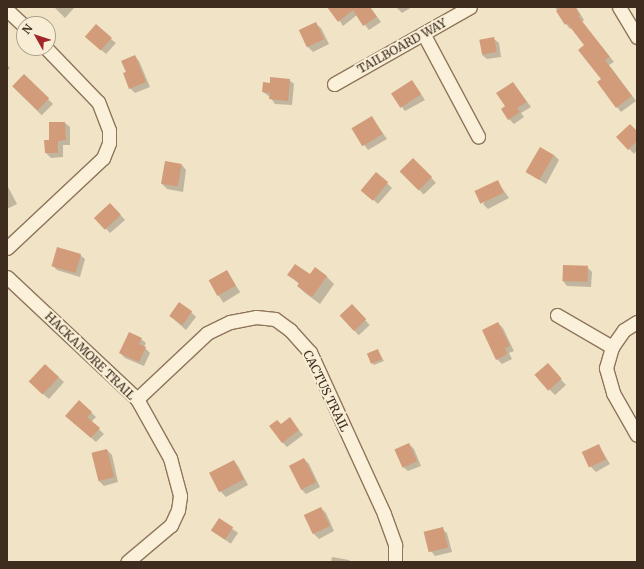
<!DOCTYPE html>
<style>
body{margin:0}
#map{position:relative;width:644px;height:569px;overflow:hidden;background:#f1e3c6;font-family:Merriweather,serif}
div>[style]{position:absolute}
[style*='--x']{left:calc(var(--x)*1px);top:calc(var(--y)*1px);width:calc(var(--w)*1px);rotate:calc(var(--a)*1deg)}
.shadow>*{inset:0;background:#0003;transform-origin:0 0}
.building>*{inset:0;background:#d29c7a;transform-origin:0 0}
.roads{filter:drop-shadow(1px 0 #8f755a) drop-shadow(-1px 0 #8f755a) drop-shadow(0 1px #8f755a) drop-shadow(0 -1px #8f755a)}
.minor>*{height:13px;margin:-6.5px;padding:0 6.5px;transform-origin:6.5px;border-radius:6.5px;background:#fbf1da}
span{translate:-50% -50%;white-space:nowrap;text-align:center;line-height:1.15;-webkit-text-stroke:4px #f8eed6;paint-order:stroke}
.street-label{font-size:12px;color:#3e2d1f}
.frame{position:absolute;inset:0;border:8px solid #3e2d1f;pointer-events:none}
.north{position:absolute;left:16px;top:16px;width:40px;height:40px;box-sizing:border-box;background:#f8eed6;border:1px solid #aea18d;border-radius:50%;rotate:309deg;font-size:11px;font-weight:700;line-height:16px;text-align:center;color:#3e2d1f}
.north::after{content:'';display:block;margin:auto;width:14px;height:18px;background:#a22629;clip-path:polygon(50% 0,100% 100%,50% 72%,0 100%)}
</style>
<div id="map">
<div class="shadow">
<i style="clip-path:polygon(54px 7px,75px 7px,65px 18px)"></i>
<i style="clip-path:polygon(331px 7px,370px 7px,381px 22px,369px 30px,357px 15px,343px 26px)"></i>
<i style="clip-path:polygon(396px 7px,412px 7px,402px 13px)"></i>
<i style="clip-path:polygon(555px 7px,576px 7px,584px 20px,582px 22px,614px 62px,609px 65px,636px 101px,621px 112px,617px 107px,586px 45px,572px 28px,570px 29px,566px 24px)"></i>
<i style="clip-path:polygon(316px 24px,321px 28px,329px 44px,313px 52px,308px 47px,300px 31px)"></i>
<i style="clip-path:polygon(111px 39px,116px 43px,106px 54px,91px 41px)"></i>
<i style="clip-path:polygon(494px 39px,499px 43px,501px 57px,487px 59px,482px 55px)"></i>
<i style="clip-path:polygon(135px 56px,139px 61px,150px 87px,135px 93px,130px 88px,127px 73px)"></i>
<i style="clip-path:polygon(7px 65px,10px 68px,7px 71px)"></i>
<i style="left:24px;top:75px;width:41px;height:16px;rotate:45deg"></i>
<i style="clip-path:polygon(289px 80px,294px 84px,292px 105px,275px 104px,270px 97px,263px 92px,271px 84px)"></i>
<i style="clip-path:polygon(412px 81px,425px 100px,405px 111px,401px 106px)"></i>
<i style="clip-path:polygon(513px 83px,531px 107px,521px 113px,524px 117px,514px 124px,509px 119px,507px 107px)"></i>
<i style="clip-path:polygon(372px 118px,387px 139px,368px 150px,353px 129px)"></i>
<i style="clip-path:polygon(65px 123px,70px 127px,70px 145px,63px 145px,63px 157px,51px 158px,46px 153px,50px 141px)"></i>
<i style="clip-path:polygon(637px 133px,637px 150px,634px 154px,618px 137px)"></i>
<i style="clip-path:polygon(554px 155px,559px 160px,546px 184px,528px 173px)"></i>
<i style="left:413px;top:159px;width:33px;height:17px;rotate:46deg"></i>
<i style="clip-path:polygon(182px 165px,186px 170px,183px 192px,167px 189px,162px 184px)"></i>
<i style="clip-path:polygon(376px 173px,392px 188px,378px 204px,367px 194px)"></i>
<i style="clip-path:polygon(497px 181px,509px 198px,488px 209px,483px 204px)"></i>
<i style="clip-path:polygon(7px 185px,17px 204px,7px 209px)"></i>
<i style="clip-path:polygon(115px 209px,125px 220px,110px 233px,96px 218px)"></i>
<i style="clip-path:polygon(80px 255px,85px 259px,80px 277px,57px 270px,52px 265px)"></i>
<i style="clip-path:polygon(587px 267px,592px 272px,591px 287px,567px 286px,563px 281px)"></i>
<i style="left:227px;top:271px;width:25px;height:20px;rotate:58deg"></i>
<i style="clip-path:polygon(289px 274px,326px 276px,334px 284px,320px 304px,305px 293px,298px 286px,299px 284px)"></i>
<i style="left:352px;top:306px;width:26px;height:15px;rotate:47deg"></i>
<i style="clip-path:polygon(191px 312px,196px 317px,186px 330px,170px 316px)"></i>
<i style="clip-path:polygon(498px 323px,503px 328px,514px 351px,509px 353px,512px 359px,502px 364px,497px 359px)"></i>
<i style="clip-path:polygon(141px 339px,146px 343px,144px 347px,150px 353px,144px 366px,125px 358px,120px 353px)"></i>
<i style="clip-path:polygon(378px 351px,384px 361px,374px 365px,372px 363px)"></i>
<i style="clip-path:polygon(45px 365px,64px 382px,49px 399px,35px 387px)"></i>
<i style="clip-path:polygon(552px 370px,566px 385px,555px 395px,550px 390px)"></i>
<i style="clip-path:polygon(91px 412px,96px 417px,91px 422px,104px 434px,96px 442px,71px 420px)"></i>
<i style="clip-path:polygon(290px 419px,303px 435px,287px 447px,282px 442px)"></i>
<i style="clip-path:polygon(409px 444px,414px 449px,421px 466px,408px 471px,403px 467px)"></i>
<i style="clip-path:polygon(599px 446px,610px 464px,596px 472px,591px 467px)"></i>
<i style="clip-path:polygon(107px 450px,112px 455px,118px 482px,104px 486px,99px 481px,92px 453px)"></i>
<i style="clip-path:polygon(304px 459px,309px 464px,320px 487px,306px 494px,301px 489px)"></i>
<i style="clip-path:polygon(234px 461px,238px 466px,248px 485px,226px 497px,221px 492px)"></i>
<i style="clip-path:polygon(321px 508px,326px 513px,334px 531px,319px 539px,314px 534px,306px 516px)"></i>
<i style="left:219px;top:520px;width:23px;height:13px;rotate:34deg"></i>
<i style="clip-path:polygon(442px 529px,447px 533px,452px 552px,435px 556px,431px 551px)"></i>
<i style="clip-path:polygon(332px 557px,349px 560px,350px 562px,331px 562px)"></i>
</div>
<div class="building">
<i style="clip-path:polygon(327px 7px,370px 7px,377px 17px,363px 26px,353px 10px,338px 22px)"></i>
<i style="clip-path:polygon(561px 7px,575px 7px,580px 15px,578px 16px,610px 57px,605px 60px,632px 96px,616px 108px,597px 82px,601px 79px,578px 50px,584px 45px,567px 23px,565px 25px,556px 11px)"></i>
<i style="left:316px;top:22px;width:19px;height:19px;rotate:65deg"></i>
<i style="left:96px;top:24px;width:21px;height:17px;rotate:41deg"></i>
<i style="left:494px;top:37px;width:15px;height:15px;rotate:79deg"></i>
<i style="clip-path:polygon(135px 55px,146px 82px,129px 89px,123px 73px,126px 72px,121px 61px)"></i>
<i style="left:24px;top:74px;width:35px;height:17px;rotate:44deg"></i>
<i style="clip-path:polygon(270px 77px,290px 79px,288px 101px,269px 99px,270px 93px,262px 92px,263px 82px,270px 83px)"></i>
<i style="left:412px;top:80px;width:17px;height:25px;rotate:57deg"></i>
<i style="clip-path:polygon(513px 82px,527px 102px,517px 108px,520px 112px,508px 120px,501px 109px,505px 106px,496px 93px)"></i>
<i style="left:372px;top:116px;width:21px;height:24px;rotate:59deg"></i>
<i style="clip-path:polygon(49px 122px,65px 122px,66px 140px,58px 141px,58px 153px,45px 153px,44px 140px,49px 140px)"></i>
<i style="clip-path:polygon(630px 124px,637px 131px,637px 141px,628px 150px,616px 137px)"></i>
<i style="left:540px;top:147px;width:16px;height:29px;rotate:30deg"></i>
<i style="left:413px;top:158px;width:27px;height:19px;rotate:45deg"></i>
<i style="left:165px;top:161px;width:17px;height:23px;rotate:10deg"></i>
<i style="left:376px;top:172px;width:16px;height:24px;rotate:40deg"></i>
<i style="left:498px;top:180px;width:14px;height:26px;rotate:65deg"></i>
<i style="left:110px;top:203px;width:16px;height:22px;rotate:47deg"></i>
<i style="left:57px;top:247px;width:25px;height:20px;rotate:16deg"></i>
<i style="clip-path:polygon(295px 264px,310px 274px,315px 267px,327px 276px,312px 297px,297px 286px,299px 283px,287px 275px)"></i>
<i style="left:563px;top:265px;width:25px;height:16px;rotate:2deg"></i>
<i style="left:227px;top:270px;width:18px;height:21px;rotate:61deg"></i>
<i style="left:179px;top:302px;width:16px;height:17px;rotate:35deg"></i>
<i style="left:352px;top:304px;width:21px;height:17px;rotate:47deg"></i>
<i style="clip-path:polygon(498px 322px,510px 346px,505px 348px,507px 354px,496px 360px,482px 330px)"></i>
<i style="clip-path:polygon(129px 332px,142px 338px,139px 344px,146px 347px,139px 362px,119px 353px)"></i>
<i style="left:378px;top:349px;width:11px;height:12px;rotate:68deg"></i>
<i style="left:548px;top:363px;width:21px;height:18px;rotate:49deg"></i>
<i style="left:45px;top:364px;width:19px;height:24px;rotate:43deg"></i>
<i style="clip-path:polygon(79px 400px,92px 412px,87px 417px,100px 428px,91px 438px,65px 416px)"></i>
<i style="clip-path:polygon(290px 417px,299px 430px,282px 443px,269px 426px,277px 420px,281px 424px)"></i>
<i style="left:409px;top:443px;width:20px;height:16px;rotate:66deg"></i>
<i style="left:599px;top:444px;width:17px;height:19px;rotate:65deg"></i>
<i style="left:107px;top:449px;width:29px;height:16px;rotate:76deg"></i>
<i style="left:304px;top:458px;width:27px;height:17px;rotate:63deg"></i>
<i style="left:234px;top:460px;width:22px;height:28px;rotate:63deg"></i>
<i style="left:321px;top:507px;width:21px;height:19px;rotate:65deg"></i>
<i style="left:219px;top:518px;width:17px;height:15px;rotate:33deg"></i>
<i style="left:443px;top:527px;width:21px;height:20px;rotate:76deg"></i>
</div>
<div class="roads">
<div class="minor">
<i style="--x:619;--y:7;--w:35;--a:59"></i>
<i style="--x:7;--y:10;--w:23;--a:43"></i>
<i style="--x:424;--y:35;--w:115;--a:61.9"></i>
<i style="--x:334;--y:84;--w:156;--a:-29.5"></i>
<i style="--x:7;--y:248;--w:132;--a:-43.2"></i>
<i style="--x:103;--y:158;--w:16;--a:-68"></i>
<i style="--x:109;--y:143;--w:13;--a:-90"></i>
<i style="--x:109;--y:130;--w:30;--a:-111"></i>
<i style="--x:98;--y:102;--w:75;--a:-133.9"></i>
<i style="--x:7;--y:277;--w:178;--a:43.2"></i>
<i style="--x:137;--y:399;--w:68;--a:60.8"></i>
<i style="--x:170;--y:458;--w:39;--a:75"></i>
<i style="--x:180;--y:496;--w:14;--a:98"></i>
<i style="--x:178;--y:510;--w:17;--a:115"></i>
<i style="--x:171;--y:525;--w:57;--a:139.9"></i>
<i style="--x:557;--y:315;--w:64;--a:30.2"></i>
<i style="--x:612;--y:347;--w:21;--a:-55"></i>
<i style="--x:624;--y:330;--w:15;--a:-32"></i>
<i style="--x:612;--y:347;--w:22;--a:106"></i>
<i style="--x:606;--y:368;--w:26;--a:74"></i>
<i style="--x:613;--y:393;--w:48;--a:60.3"></i>
<i style="--x:137;--y:399;--w:96;--a:-43.3"></i>
<i style="--x:207;--y:333;--w:25;--a:-26"></i>
<i style="--x:230;--y:322;--w:26;--a:-11"></i>
<i style="--x:256;--y:317;--w:19;--a:6"></i>
<i style="--x:275;--y:319;--w:19;--a:36"></i>
<i style="--x:290;--y:330;--w:30;--a:48"></i>
<i style="--x:310;--y:352;--w:178;--a:65.4"></i>
<i style="--x:384;--y:514;--w:33;--a:70"></i>
<i style="--x:395;--y:545;--w:17;--a:90"></i>
</div>
</div>
<div class="street-label">
<span style="left:402px;top:46px;rotate:-29deg">TAILBOARD WAY</span>
<span style="left:90px;top:356px;rotate:44deg">HACKAMORE TRAIL</span>
<span style="left:326px;top:391px;rotate:64deg">CACTUS TRAIL</span>
</div>
<div class="frame"></div>
<div class="north">N</div>
</div>
